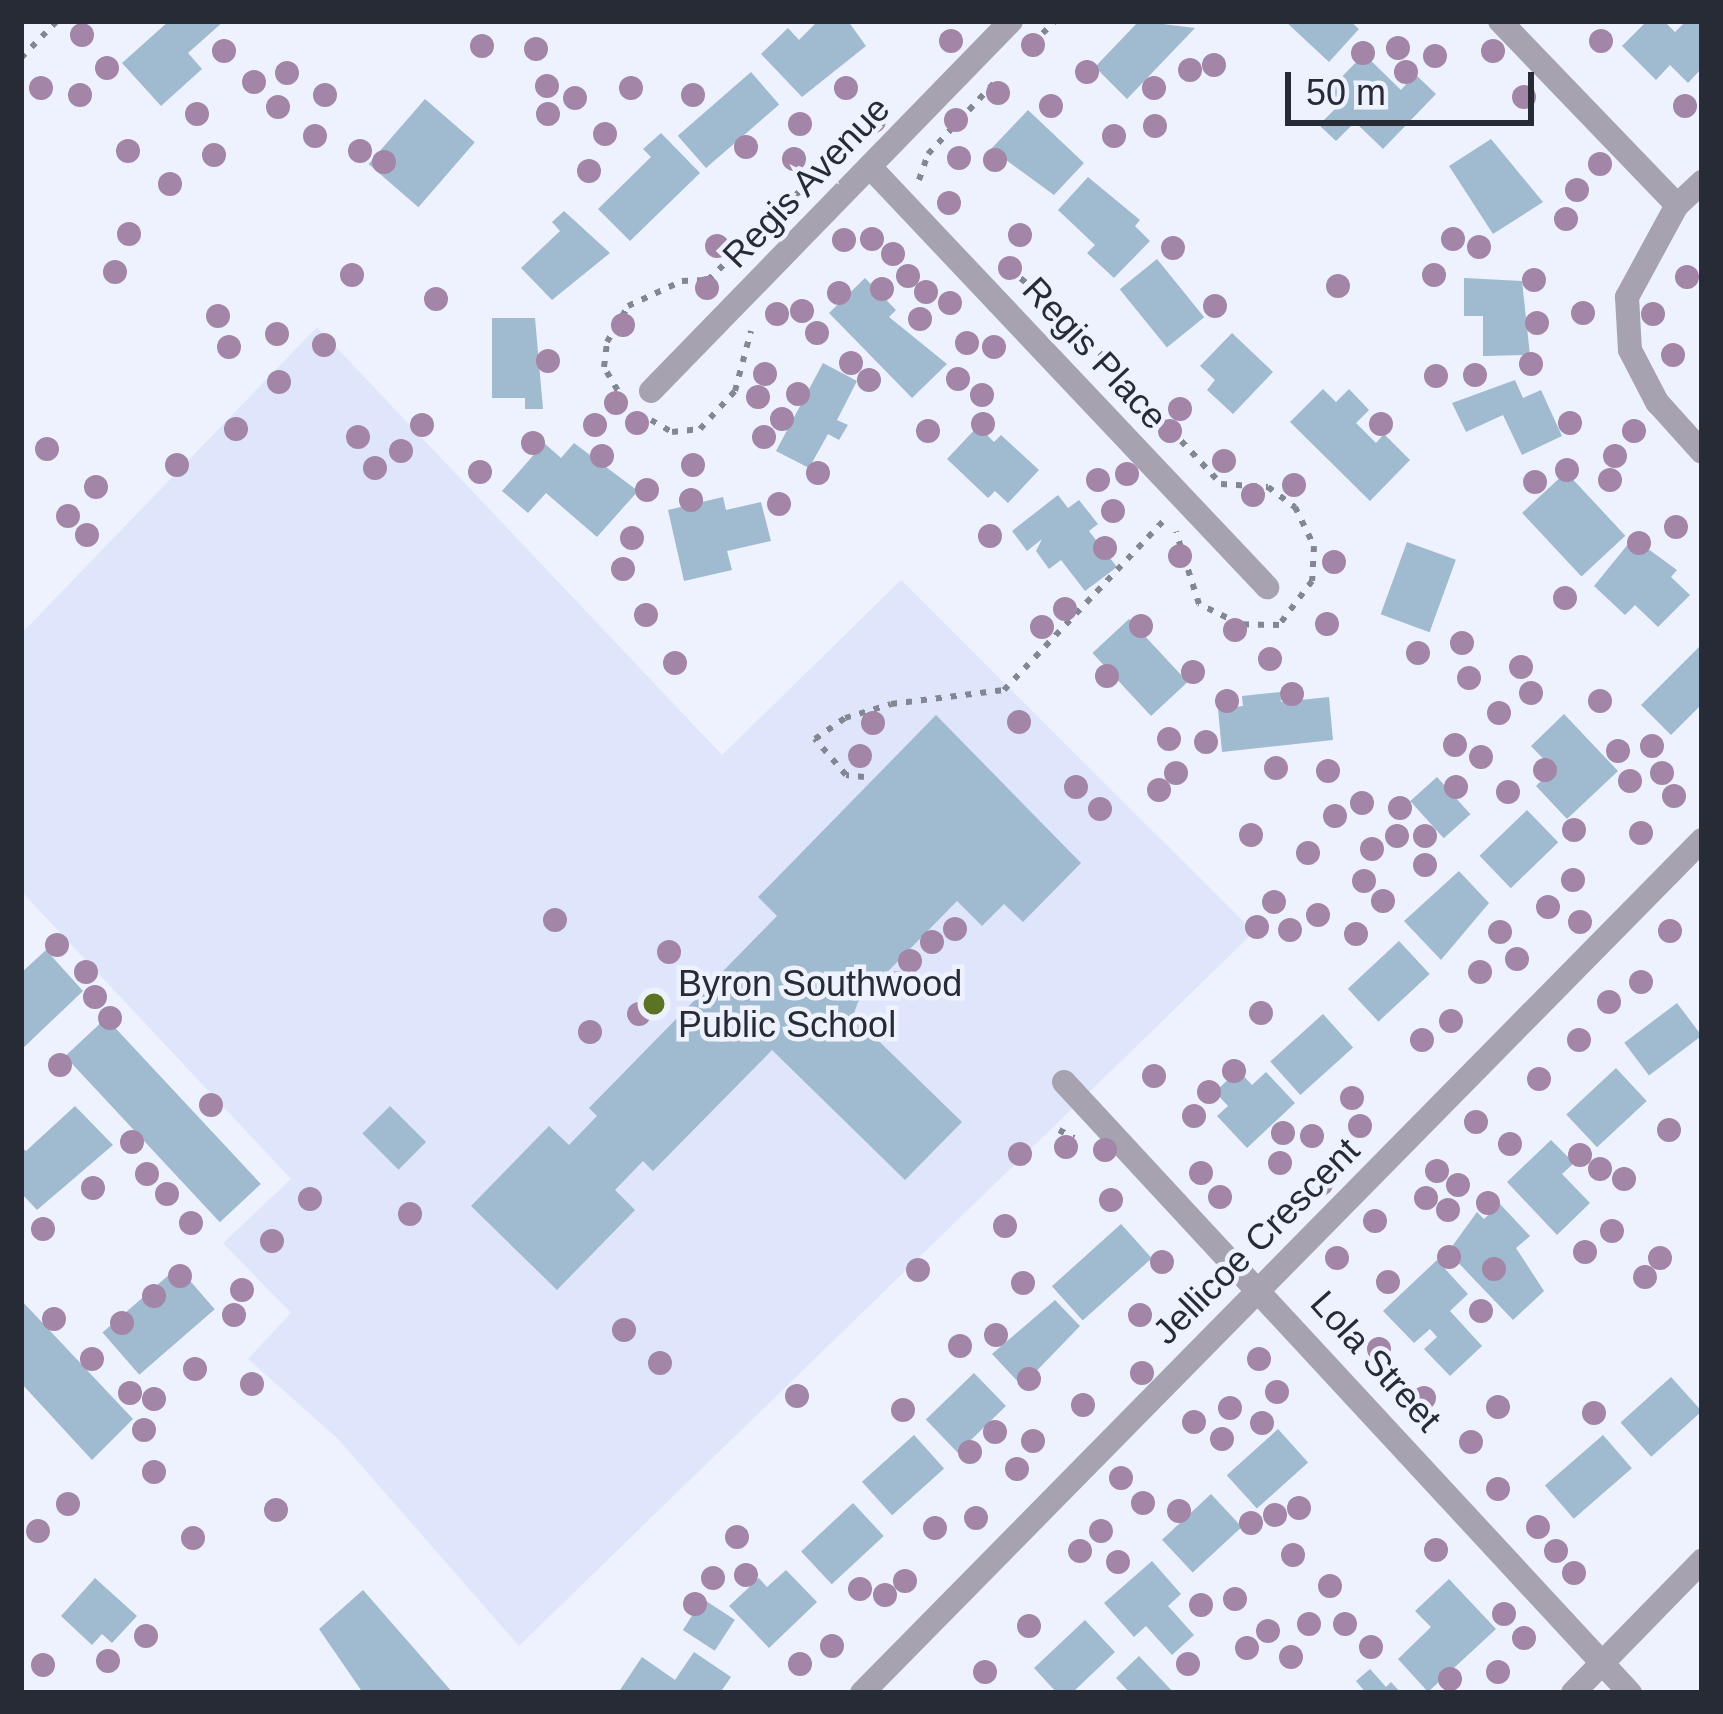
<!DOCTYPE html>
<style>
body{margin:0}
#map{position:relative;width:1723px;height:1714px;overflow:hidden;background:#eef2fe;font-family:Helvetica,sans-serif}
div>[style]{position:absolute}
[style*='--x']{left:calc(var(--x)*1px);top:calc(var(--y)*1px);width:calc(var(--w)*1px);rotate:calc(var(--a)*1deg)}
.built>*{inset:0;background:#dfe6fc}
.building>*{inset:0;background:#a0bacf;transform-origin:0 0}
.path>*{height:6px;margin-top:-3px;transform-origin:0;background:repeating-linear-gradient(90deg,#838793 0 6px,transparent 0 15px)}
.street>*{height:24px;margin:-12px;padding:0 12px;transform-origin:12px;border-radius:12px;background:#a6a2af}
.trees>*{width:24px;height:24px;margin:-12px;border-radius:50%;background:#a285a7}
.dots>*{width:33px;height:33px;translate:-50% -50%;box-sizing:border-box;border:6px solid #eef2fe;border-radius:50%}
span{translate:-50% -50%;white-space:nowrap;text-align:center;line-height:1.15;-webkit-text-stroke:9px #eef2fe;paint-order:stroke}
.street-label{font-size:36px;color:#272b36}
.poi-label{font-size:36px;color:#272b36}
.left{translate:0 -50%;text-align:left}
.frame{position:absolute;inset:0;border:24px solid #272b36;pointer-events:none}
.scale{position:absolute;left:1285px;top:72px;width:249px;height:54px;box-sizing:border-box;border:6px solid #272b36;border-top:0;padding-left:15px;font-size:36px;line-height:42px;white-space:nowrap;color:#272b36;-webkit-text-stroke:9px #eef2fe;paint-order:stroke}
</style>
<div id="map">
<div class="built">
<i style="clip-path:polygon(317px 327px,722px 755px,901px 580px,1254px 932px,519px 1646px,338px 1439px,248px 1359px,291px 1313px,223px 1243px,291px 1179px,21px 891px,21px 634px)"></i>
</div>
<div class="building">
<i style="clip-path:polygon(169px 21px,224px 21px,188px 53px,202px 69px,161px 106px,122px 63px)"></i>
<i style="clip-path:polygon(818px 21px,848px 21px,866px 46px,802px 97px,761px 54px,788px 28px,799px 40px)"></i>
<i style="clip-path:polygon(1139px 21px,1195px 28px,1127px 99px,1095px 67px)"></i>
<i style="clip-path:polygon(1285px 21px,1350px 21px,1359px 29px,1329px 62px)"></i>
<i style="clip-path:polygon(1647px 21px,1664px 21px,1675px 32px,1686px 21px,1702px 21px,1702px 68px,1688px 83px,1670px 65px,1656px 80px,1622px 46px)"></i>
<i style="clip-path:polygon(1364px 54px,1401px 90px,1415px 74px,1436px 94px,1383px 149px,1355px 122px,1336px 141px,1319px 125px,1338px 106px,1326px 93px)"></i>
<i style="left:751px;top:72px;width:43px;height:97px;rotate:49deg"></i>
<i style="left:425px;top:99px;width:66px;height:86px;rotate:41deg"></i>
<i style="clip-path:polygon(1028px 110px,1084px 163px,1054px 195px,991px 149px)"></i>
<i style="clip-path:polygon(661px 133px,700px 173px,630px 241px,598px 209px,651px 157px,643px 149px)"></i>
<i style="clip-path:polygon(1491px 139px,1543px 202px,1493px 234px,1449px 166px)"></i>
<i style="clip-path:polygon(1088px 177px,1140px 220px,1135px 226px,1150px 241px,1114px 278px,1087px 253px,1095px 245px,1058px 210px)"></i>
<i style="clip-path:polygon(564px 211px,610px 253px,552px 300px,521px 268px,560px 231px,552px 222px)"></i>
<i style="left:1157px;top:259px;width:75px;height:48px;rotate:51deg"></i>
<i style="clip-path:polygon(865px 278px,896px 310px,889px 317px,947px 364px,912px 398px,829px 313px)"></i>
<i style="clip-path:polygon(1464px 278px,1522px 281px,1530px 355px,1483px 356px,1483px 316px,1464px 316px)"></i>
<i style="clip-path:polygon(492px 318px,535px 318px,543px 409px,525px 409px,525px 398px,492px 398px)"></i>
<i style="clip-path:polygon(1232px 333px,1273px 372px,1233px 414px,1207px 390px,1215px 380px,1200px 366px)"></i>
<i style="clip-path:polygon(823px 363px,857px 381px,837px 420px,848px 425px,839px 440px,828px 434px,809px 468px,776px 451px)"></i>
<i style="clip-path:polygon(1515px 380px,1523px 398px,1541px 390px,1562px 436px,1522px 455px,1503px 415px,1466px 432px,1452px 403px)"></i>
<i style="clip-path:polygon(1323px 389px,1336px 402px,1349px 389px,1369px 410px,1356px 423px,1376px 443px,1384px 434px,1410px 460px,1370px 501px,1290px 422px)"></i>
<i style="clip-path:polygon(978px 426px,994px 442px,1001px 435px,1039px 470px,1008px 503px,995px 491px,988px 498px,947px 459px)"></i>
<i style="clip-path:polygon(544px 443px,561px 458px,574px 443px,638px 491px,597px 537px,546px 493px,528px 513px,502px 491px)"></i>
<i style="left:1566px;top:472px;width:87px;height:60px;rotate:47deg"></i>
<i style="clip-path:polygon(1058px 495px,1068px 508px,1079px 500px,1098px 524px,1089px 531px,1117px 567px,1085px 591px,1061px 560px,1049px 569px,1036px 551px,1042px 539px,1027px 551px,1012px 531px)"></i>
<i style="clip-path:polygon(723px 497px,726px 510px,761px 502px,771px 541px,727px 551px,732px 570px,684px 581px,668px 510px)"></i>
<i style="clip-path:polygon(1633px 538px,1677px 570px,1671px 577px,1690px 595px,1658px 627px,1635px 605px,1625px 615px,1594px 586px)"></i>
<i style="left:1407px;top:542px;width:52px;height:77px;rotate:20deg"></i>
<i style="left:1129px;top:619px;width:86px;height:50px;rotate:47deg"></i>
<i style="clip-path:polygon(1702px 644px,1702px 704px,1671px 735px,1641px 705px)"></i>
<i style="clip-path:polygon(1280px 692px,1281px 702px,1329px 697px,1333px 740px,1222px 752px,1218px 709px,1243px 706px,1242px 696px)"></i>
<i style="clip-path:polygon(1564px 714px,1618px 771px,1567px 819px,1536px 786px,1553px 769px,1531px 746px)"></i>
<i style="clip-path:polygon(936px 715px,1081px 863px,1023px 922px,1004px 904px,982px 926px,957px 901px,858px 1002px,853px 1016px,962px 1122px,905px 1180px,772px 1050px,653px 1171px,643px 1161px,615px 1190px,635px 1210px,557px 1290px,471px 1206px,549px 1126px,569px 1145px,597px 1116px,589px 1108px,777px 916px,758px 897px)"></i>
<i style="left:1437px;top:777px;width:50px;height:36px;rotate:48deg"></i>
<i style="left:1527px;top:810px;width:45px;height:66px;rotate:46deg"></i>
<i style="clip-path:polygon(1459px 871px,1489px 903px,1441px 960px,1404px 921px)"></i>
<i style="left:1399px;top:941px;width:45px;height:70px;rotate:47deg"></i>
<i style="clip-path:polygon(46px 950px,83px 991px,21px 1050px,21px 973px)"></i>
<i style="left:1677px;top:1003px;width:41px;height:66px;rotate:53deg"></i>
<i style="left:1323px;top:1014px;width:45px;height:71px;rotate:48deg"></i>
<i style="left:106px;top:1018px;width:227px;height:56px;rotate:47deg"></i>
<i style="left:1616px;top:1068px;width:45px;height:68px;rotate:47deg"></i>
<i style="clip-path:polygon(1238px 1070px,1252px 1085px,1266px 1072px,1295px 1103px,1247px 1148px,1217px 1116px,1228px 1106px,1215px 1092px)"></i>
<i style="clip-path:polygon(75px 1106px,113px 1145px,37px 1210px,21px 1193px,21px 1147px,26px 1151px)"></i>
<i style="left:390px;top:1106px;width:51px;height:39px;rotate:45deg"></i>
<i style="clip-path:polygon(1551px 1140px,1574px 1163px,1562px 1174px,1590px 1203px,1557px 1235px,1507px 1182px)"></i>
<i style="clip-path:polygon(1500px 1204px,1530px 1236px,1516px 1248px,1544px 1291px,1513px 1320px,1448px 1252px,1477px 1212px,1484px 1219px)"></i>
<i style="left:1121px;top:1224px;width:46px;height:93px;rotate:48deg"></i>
<i style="clip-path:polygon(1437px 1260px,1468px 1294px,1450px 1311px,1482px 1346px,1450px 1376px,1424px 1349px,1437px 1337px,1430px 1329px,1414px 1343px,1383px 1311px)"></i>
<i style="left:178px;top:1267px;width:56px;height:100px;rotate:49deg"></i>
<i style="clip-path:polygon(21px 1300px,133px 1419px,92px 1460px,21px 1383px)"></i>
<i style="clip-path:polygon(1055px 1300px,1080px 1326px,1022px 1386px,992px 1354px)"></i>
<i style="left:974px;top:1373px;width:46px;height:67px;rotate:46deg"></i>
<i style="left:1671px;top:1377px;width:46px;height:68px;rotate:48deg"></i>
<i style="left:1278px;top:1429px;width:45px;height:69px;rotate:48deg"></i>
<i style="left:914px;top:1435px;width:45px;height:70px;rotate:48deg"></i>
<i style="left:1603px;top:1435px;width:44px;height:77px;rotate:49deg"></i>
<i style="left:1211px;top:1494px;width:45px;height:67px;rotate:47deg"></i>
<i style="left:853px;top:1503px;width:45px;height:71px;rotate:47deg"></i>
<i style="clip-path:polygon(1152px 1561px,1181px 1594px,1168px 1606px,1194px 1635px,1172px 1655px,1146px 1626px,1134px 1637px,1104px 1603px)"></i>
<i style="clip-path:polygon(786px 1570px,817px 1602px,769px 1648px,729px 1606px,759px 1578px,767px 1587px)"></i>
<i style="clip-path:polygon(95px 1578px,137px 1616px,112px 1643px,102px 1634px,92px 1645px,61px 1616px)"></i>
<i style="clip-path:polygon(1449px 1579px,1496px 1629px,1428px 1692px,1398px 1659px,1431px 1627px,1415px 1611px)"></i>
<i style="clip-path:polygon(363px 1590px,453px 1693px,363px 1693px,319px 1629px)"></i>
<i style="left:703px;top:1599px;width:38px;height:37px;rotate:33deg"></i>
<i style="clip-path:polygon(1085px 1620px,1115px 1652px,1072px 1693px,1057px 1693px,1034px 1668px)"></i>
<i style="clip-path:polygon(694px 1652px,731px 1677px,720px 1693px,618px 1693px,642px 1657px,675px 1680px)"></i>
<i style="clip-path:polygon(1139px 1656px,1174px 1693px,1130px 1693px,1116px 1678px)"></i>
<i style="clip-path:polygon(1370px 1669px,1386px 1687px,1391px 1682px,1401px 1693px,1366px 1693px,1356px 1681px)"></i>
</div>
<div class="path">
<i style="--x:1032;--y:44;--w:33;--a:-45"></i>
<i style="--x:21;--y:58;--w:52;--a:-45.8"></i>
<i style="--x:919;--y:180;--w:28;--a:-71"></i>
<i style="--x:928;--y:154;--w:103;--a:-47"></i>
<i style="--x:1009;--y:269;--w:64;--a:38.7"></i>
<i style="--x:1059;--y:309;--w:238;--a:47.2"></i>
<i style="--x:1221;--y:484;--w:47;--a:3.7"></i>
<i style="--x:1268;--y:487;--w:34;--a:37"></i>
<i style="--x:1295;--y:507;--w:43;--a:64"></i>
<i style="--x:1314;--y:546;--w:35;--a:93"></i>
<i style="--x:1312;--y:581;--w:55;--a:126.9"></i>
<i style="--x:1279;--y:625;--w:39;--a:-179"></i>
<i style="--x:1240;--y:624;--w:46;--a:-154"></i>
<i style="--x:1199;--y:604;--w:76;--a:-107.7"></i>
<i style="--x:625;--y:403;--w:42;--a:-120.3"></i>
<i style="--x:604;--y:367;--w:25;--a:-83"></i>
<i style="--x:607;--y:342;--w:42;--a:-59.7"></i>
<i style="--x:628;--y:306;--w:60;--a:-24.8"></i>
<i style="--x:682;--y:281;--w:26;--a:-2"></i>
<i style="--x:708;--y:280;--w:177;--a:-44.1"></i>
<i style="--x:651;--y:420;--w:24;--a:30"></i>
<i style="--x:672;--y:432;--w:28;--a:-6"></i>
<i style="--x:700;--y:429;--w:52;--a:-47.4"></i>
<i style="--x:735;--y:391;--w:62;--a:-75.1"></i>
<i style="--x:864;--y:777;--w:18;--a:-174"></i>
<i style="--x:846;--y:775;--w:48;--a:-130.7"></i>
<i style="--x:815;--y:739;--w:37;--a:-35"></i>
<i style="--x:845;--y:718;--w:48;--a:-16.9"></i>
<i style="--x:891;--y:704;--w:114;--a:-7.1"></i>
<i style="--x:1004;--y:690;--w:236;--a:-46.7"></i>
<i style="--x:1059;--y:1130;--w:17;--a:28"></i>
</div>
<div class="street">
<i style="--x:1500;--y:21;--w:255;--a:46.1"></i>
<i style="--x:871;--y:168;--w:577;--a:46.62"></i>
<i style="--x:1702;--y:182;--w:34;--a:137"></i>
<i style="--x:1677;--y:205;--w:105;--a:118.5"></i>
<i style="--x:1627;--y:297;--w:53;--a:86.8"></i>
<i style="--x:1630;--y:350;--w:59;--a:62.6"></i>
<i style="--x:1657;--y:402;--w:67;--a:48"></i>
<i style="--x:651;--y:391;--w:516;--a:-45.78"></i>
<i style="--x:1064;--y:1082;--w:833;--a:47.19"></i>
<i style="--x:862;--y:1693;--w:1197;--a:-45.44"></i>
<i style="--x:1573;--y:1693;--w:185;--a:-45.7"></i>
</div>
<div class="trees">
<i style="left:82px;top:35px"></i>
<i style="left:951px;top:41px"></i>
<i style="left:1601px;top:41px"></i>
<i style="left:1033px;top:45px"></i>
<i style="left:482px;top:46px"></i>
<i style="left:1398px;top:48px"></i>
<i style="left:536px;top:49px"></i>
<i style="left:224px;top:51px"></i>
<i style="left:1493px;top:51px"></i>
<i style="left:1363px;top:53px"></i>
<i style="left:1435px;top:56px"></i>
<i style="left:1214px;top:65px"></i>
<i style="left:107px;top:68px"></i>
<i style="left:1190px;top:70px"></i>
<i style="left:1087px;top:72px"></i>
<i style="left:1406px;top:72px"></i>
<i style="left:287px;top:73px"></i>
<i style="left:254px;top:82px"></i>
<i style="left:547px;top:86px"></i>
<i style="left:41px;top:88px"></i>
<i style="left:631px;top:88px"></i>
<i style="left:846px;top:88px"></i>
<i style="left:1154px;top:88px"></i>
<i style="left:998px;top:93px"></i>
<i style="left:80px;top:95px"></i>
<i style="left:325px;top:95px"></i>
<i style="left:693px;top:95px"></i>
<i style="left:1524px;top:97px"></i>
<i style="left:575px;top:98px"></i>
<i style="left:1051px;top:106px"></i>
<i style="left:1685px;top:106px"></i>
<i style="left:278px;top:107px"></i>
<i style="left:197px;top:114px"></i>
<i style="left:548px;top:114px"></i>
<i style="left:956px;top:120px"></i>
<i style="left:874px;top:121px"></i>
<i style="left:800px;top:124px"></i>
<i style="left:1155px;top:126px"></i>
<i style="left:605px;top:134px"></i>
<i style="left:315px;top:136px"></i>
<i style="left:1114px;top:136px"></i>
<i style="left:746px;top:147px"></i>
<i style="left:128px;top:151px"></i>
<i style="left:360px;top:151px"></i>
<i style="left:214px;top:155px"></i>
<i style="left:959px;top:158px"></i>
<i style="left:794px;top:159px"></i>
<i style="left:995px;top:160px"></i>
<i style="left:384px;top:162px"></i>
<i style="left:1600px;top:164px"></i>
<i style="left:589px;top:171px"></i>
<i style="left:170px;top:184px"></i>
<i style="left:1577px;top:190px"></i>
<i style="left:949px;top:203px"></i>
<i style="left:1566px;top:219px"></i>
<i style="left:129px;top:234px"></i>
<i style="left:1020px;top:235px"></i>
<i style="left:872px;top:239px"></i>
<i style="left:1453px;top:239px"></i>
<i style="left:844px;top:240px"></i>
<i style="left:717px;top:246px"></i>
<i style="left:1479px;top:247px"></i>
<i style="left:1173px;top:248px"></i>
<i style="left:893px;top:254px"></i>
<i style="left:1010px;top:268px"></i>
<i style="left:115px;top:272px"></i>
<i style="left:352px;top:275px"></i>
<i style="left:1434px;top:275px"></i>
<i style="left:908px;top:276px"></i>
<i style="left:1687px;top:277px"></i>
<i style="left:1534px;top:280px"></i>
<i style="left:1338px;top:286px"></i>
<i style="left:707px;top:288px"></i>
<i style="left:882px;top:289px"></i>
<i style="left:926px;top:292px"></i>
<i style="left:839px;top:293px"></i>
<i style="left:436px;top:299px"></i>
<i style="left:950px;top:303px"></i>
<i style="left:1215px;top:306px"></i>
<i style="left:802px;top:311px"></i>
<i style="left:1583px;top:313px"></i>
<i style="left:777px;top:314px"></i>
<i style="left:1653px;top:314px"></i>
<i style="left:218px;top:316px"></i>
<i style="left:920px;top:319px"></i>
<i style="left:1537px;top:323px"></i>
<i style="left:623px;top:325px"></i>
<i style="left:817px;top:333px"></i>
<i style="left:277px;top:334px"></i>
<i style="left:1081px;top:341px"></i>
<i style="left:967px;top:343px"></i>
<i style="left:324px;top:345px"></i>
<i style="left:229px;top:347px"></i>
<i style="left:994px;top:347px"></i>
<i style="left:1673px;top:355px"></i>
<i style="left:548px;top:361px"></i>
<i style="left:851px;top:363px"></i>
<i style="left:1531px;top:364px"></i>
<i style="left:765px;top:374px"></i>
<i style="left:1475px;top:375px"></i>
<i style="left:1436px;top:376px"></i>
<i style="left:958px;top:379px"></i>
<i style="left:869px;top:380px"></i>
<i style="left:279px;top:382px"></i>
<i style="left:798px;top:394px"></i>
<i style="left:982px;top:395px"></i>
<i style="left:758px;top:397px"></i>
<i style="left:616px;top:403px"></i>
<i style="left:1180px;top:409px"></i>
<i style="left:782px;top:419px"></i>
<i style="left:637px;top:423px"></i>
<i style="left:1570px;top:423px"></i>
<i style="left:983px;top:424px"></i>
<i style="left:1381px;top:424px"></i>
<i style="left:422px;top:425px"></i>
<i style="left:595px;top:425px"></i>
<i style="left:236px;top:429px"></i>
<i style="left:928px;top:431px"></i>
<i style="left:1170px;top:431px"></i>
<i style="left:1634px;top:431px"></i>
<i style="left:358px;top:437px"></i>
<i style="left:764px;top:437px"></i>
<i style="left:533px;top:443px"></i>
<i style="left:47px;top:449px"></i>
<i style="left:401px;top:451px"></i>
<i style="left:602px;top:456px"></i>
<i style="left:1615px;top:456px"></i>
<i style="left:1224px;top:461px"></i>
<i style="left:177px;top:465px"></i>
<i style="left:693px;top:465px"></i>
<i style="left:375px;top:468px"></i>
<i style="left:1567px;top:470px"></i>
<i style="left:480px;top:472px"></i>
<i style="left:818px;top:473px"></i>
<i style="left:1127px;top:474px"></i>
<i style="left:1098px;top:480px"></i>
<i style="left:1610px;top:480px"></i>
<i style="left:1535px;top:482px"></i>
<i style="left:1294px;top:485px"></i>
<i style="left:96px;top:487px"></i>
<i style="left:647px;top:490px"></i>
<i style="left:1253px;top:495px"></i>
<i style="left:691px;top:500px"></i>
<i style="left:779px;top:504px"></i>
<i style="left:1113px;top:511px"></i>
<i style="left:68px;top:516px"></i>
<i style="left:1676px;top:527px"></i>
<i style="left:87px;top:535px"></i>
<i style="left:990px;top:536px"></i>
<i style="left:632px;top:538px"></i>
<i style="left:1639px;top:543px"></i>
<i style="left:1105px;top:548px"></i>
<i style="left:1180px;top:556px"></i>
<i style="left:1334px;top:562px"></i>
<i style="left:623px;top:569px"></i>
<i style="left:1565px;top:598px"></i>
<i style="left:1065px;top:609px"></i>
<i style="left:646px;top:615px"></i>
<i style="left:1327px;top:624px"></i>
<i style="left:1141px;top:626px"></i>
<i style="left:1042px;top:627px"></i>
<i style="left:1235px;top:630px"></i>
<i style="left:1462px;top:643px"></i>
<i style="left:1418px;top:653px"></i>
<i style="left:1270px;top:659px"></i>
<i style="left:675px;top:663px"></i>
<i style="left:1521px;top:667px"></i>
<i style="left:1193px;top:672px"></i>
<i style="left:1107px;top:676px"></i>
<i style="left:1469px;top:678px"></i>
<i style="left:1531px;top:693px"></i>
<i style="left:1292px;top:694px"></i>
<i style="left:1227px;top:701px"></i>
<i style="left:1600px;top:701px"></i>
<i style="left:1499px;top:713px"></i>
<i style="left:1019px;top:722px"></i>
<i style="left:873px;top:723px"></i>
<i style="left:1169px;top:739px"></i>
<i style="left:1206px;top:742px"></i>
<i style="left:1455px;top:745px"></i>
<i style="left:1652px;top:746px"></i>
<i style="left:1618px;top:751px"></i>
<i style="left:860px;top:756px"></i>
<i style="left:1481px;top:757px"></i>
<i style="left:1276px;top:768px"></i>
<i style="left:1545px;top:770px"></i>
<i style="left:1328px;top:771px"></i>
<i style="left:1176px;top:773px"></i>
<i style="left:1662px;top:773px"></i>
<i style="left:1630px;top:781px"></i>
<i style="left:1076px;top:787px"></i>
<i style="left:1456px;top:787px"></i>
<i style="left:1159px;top:790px"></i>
<i style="left:1508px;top:792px"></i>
<i style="left:1674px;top:796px"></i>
<i style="left:1362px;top:803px"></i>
<i style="left:1400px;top:808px"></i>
<i style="left:1100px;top:809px"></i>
<i style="left:1335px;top:816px"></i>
<i style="left:1574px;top:830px"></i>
<i style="left:1641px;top:833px"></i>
<i style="left:1251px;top:835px"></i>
<i style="left:1397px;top:836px"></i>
<i style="left:1425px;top:836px"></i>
<i style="left:1372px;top:849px"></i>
<i style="left:1308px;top:853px"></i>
<i style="left:1425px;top:865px"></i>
<i style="left:1573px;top:880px"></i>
<i style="left:1364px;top:881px"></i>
<i style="left:1383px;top:901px"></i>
<i style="left:1274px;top:902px"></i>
<i style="left:1548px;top:907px"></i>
<i style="left:1318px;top:915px"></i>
<i style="left:555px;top:920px"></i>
<i style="left:1580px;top:922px"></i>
<i style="left:1257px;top:927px"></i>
<i style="left:955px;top:929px"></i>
<i style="left:1290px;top:930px"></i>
<i style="left:1670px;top:931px"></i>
<i style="left:1500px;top:932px"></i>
<i style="left:1356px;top:934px"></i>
<i style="left:932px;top:942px"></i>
<i style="left:57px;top:945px"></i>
<i style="left:669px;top:952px"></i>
<i style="left:1517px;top:959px"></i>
<i style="left:910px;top:961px"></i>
<i style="left:86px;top:972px"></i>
<i style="left:1480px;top:972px"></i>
<i style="left:1641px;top:982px"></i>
<i style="left:897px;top:983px"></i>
<i style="left:95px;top:997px"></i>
<i style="left:1609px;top:1002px"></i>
<i style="left:1261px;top:1013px"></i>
<i style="left:639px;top:1014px"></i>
<i style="left:110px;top:1018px"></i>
<i style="left:1451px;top:1021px"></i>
<i style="left:590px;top:1032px"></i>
<i style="left:1422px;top:1040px"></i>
<i style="left:1579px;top:1040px"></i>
<i style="left:60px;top:1065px"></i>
<i style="left:1234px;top:1071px"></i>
<i style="left:1154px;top:1076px"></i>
<i style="left:1539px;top:1079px"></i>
<i style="left:1209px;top:1092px"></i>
<i style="left:1352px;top:1098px"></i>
<i style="left:211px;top:1105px"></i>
<i style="left:1194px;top:1116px"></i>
<i style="left:1476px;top:1122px"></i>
<i style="left:1360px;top:1126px"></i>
<i style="left:1669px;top:1130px"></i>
<i style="left:1283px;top:1133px"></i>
<i style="left:1312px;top:1136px"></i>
<i style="left:132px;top:1142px"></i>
<i style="left:1510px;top:1144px"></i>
<i style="left:1066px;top:1147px"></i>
<i style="left:1105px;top:1150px"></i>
<i style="left:1020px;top:1154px"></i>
<i style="left:1580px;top:1155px"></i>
<i style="left:1280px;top:1163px"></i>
<i style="left:1600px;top:1169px"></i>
<i style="left:1437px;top:1171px"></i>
<i style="left:1201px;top:1173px"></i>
<i style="left:147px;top:1174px"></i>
<i style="left:1624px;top:1179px"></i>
<i style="left:1321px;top:1184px"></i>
<i style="left:1458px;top:1185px"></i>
<i style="left:93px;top:1188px"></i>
<i style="left:167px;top:1194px"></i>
<i style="left:1220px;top:1197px"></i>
<i style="left:1426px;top:1198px"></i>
<i style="left:310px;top:1199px"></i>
<i style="left:1111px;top:1200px"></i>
<i style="left:1488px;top:1203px"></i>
<i style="left:1448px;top:1210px"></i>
<i style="left:410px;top:1214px"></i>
<i style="left:1375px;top:1221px"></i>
<i style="left:191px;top:1223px"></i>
<i style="left:1005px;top:1226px"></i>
<i style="left:43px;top:1229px"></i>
<i style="left:1612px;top:1231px"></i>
<i style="left:272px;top:1241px"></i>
<i style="left:1585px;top:1252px"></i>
<i style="left:1449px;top:1257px"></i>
<i style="left:1337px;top:1258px"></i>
<i style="left:1660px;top:1258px"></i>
<i style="left:1162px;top:1262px"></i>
<i style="left:1494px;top:1269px"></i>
<i style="left:918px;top:1270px"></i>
<i style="left:180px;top:1276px"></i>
<i style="left:1645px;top:1277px"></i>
<i style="left:1388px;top:1282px"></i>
<i style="left:1023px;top:1283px"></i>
<i style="left:242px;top:1290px"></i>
<i style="left:154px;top:1296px"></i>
<i style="left:1481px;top:1311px"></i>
<i style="left:234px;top:1315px"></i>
<i style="left:1140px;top:1315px"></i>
<i style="left:54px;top:1319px"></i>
<i style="left:122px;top:1323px"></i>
<i style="left:624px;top:1330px"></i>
<i style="left:996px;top:1335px"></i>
<i style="left:960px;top:1346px"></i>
<i style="left:1379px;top:1349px"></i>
<i style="left:92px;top:1359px"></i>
<i style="left:1259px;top:1359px"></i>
<i style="left:660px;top:1363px"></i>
<i style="left:195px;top:1369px"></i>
<i style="left:1142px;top:1373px"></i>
<i style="left:1029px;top:1379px"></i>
<i style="left:252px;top:1384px"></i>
<i style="left:1277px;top:1392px"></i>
<i style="left:130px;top:1393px"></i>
<i style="left:797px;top:1396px"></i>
<i style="left:1424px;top:1398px"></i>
<i style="left:154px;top:1399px"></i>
<i style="left:1083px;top:1405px"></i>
<i style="left:1498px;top:1407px"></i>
<i style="left:1230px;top:1408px"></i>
<i style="left:903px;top:1410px"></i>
<i style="left:1594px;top:1413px"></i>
<i style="left:1194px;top:1422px"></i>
<i style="left:1262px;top:1423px"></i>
<i style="left:144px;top:1430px"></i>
<i style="left:995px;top:1432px"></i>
<i style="left:1222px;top:1439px"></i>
<i style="left:1033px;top:1441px"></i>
<i style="left:1471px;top:1442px"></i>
<i style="left:970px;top:1452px"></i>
<i style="left:1017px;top:1469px"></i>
<i style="left:154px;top:1472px"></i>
<i style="left:1121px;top:1478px"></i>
<i style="left:1498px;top:1489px"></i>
<i style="left:1143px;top:1503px"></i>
<i style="left:68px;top:1504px"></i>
<i style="left:1299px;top:1508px"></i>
<i style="left:276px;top:1510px"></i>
<i style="left:1179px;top:1511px"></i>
<i style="left:1275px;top:1515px"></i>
<i style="left:976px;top:1518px"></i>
<i style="left:1251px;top:1523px"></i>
<i style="left:1538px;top:1527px"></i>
<i style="left:935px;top:1528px"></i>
<i style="left:38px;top:1531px"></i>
<i style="left:1101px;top:1531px"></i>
<i style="left:737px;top:1537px"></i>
<i style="left:193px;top:1538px"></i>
<i style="left:1436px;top:1550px"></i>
<i style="left:1080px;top:1551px"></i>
<i style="left:1556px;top:1551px"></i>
<i style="left:1293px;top:1555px"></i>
<i style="left:1118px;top:1562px"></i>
<i style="left:1574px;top:1573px"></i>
<i style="left:746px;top:1575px"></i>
<i style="left:713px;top:1578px"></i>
<i style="left:905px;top:1581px"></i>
<i style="left:1330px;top:1586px"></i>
<i style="left:860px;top:1589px"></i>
<i style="left:885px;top:1595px"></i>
<i style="left:1235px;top:1599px"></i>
<i style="left:695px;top:1604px"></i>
<i style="left:1201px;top:1605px"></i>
<i style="left:1504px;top:1614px"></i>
<i style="left:1309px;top:1624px"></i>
<i style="left:1345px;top:1624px"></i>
<i style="left:1029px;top:1626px"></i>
<i style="left:1268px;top:1631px"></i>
<i style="left:146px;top:1636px"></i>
<i style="left:1524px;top:1638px"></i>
<i style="left:832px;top:1646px"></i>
<i style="left:1371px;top:1647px"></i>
<i style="left:1247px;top:1648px"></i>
<i style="left:1291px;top:1657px"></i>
<i style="left:108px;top:1661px"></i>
<i style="left:800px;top:1664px"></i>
<i style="left:1188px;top:1664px"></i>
<i style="left:43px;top:1665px"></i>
<i style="left:985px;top:1672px"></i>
<i style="left:1498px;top:1672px"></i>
<i style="left:1450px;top:1679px"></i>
</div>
<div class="dots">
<i style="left:654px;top:1004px;background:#5c7324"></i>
</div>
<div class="street-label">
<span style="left:806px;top:182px;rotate:-46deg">Regis Avenue</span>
<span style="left:1095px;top:353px;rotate:47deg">Regis Place</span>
<span style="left:1256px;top:1241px;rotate:-45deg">Jellicoe Crescent</span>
<span style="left:1376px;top:1361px;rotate:48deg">Lola Street</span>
</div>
<div class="poi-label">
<span class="left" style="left:678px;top:1004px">Byron Southwood<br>Public School</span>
</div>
<div class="frame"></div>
<div class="scale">50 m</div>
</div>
